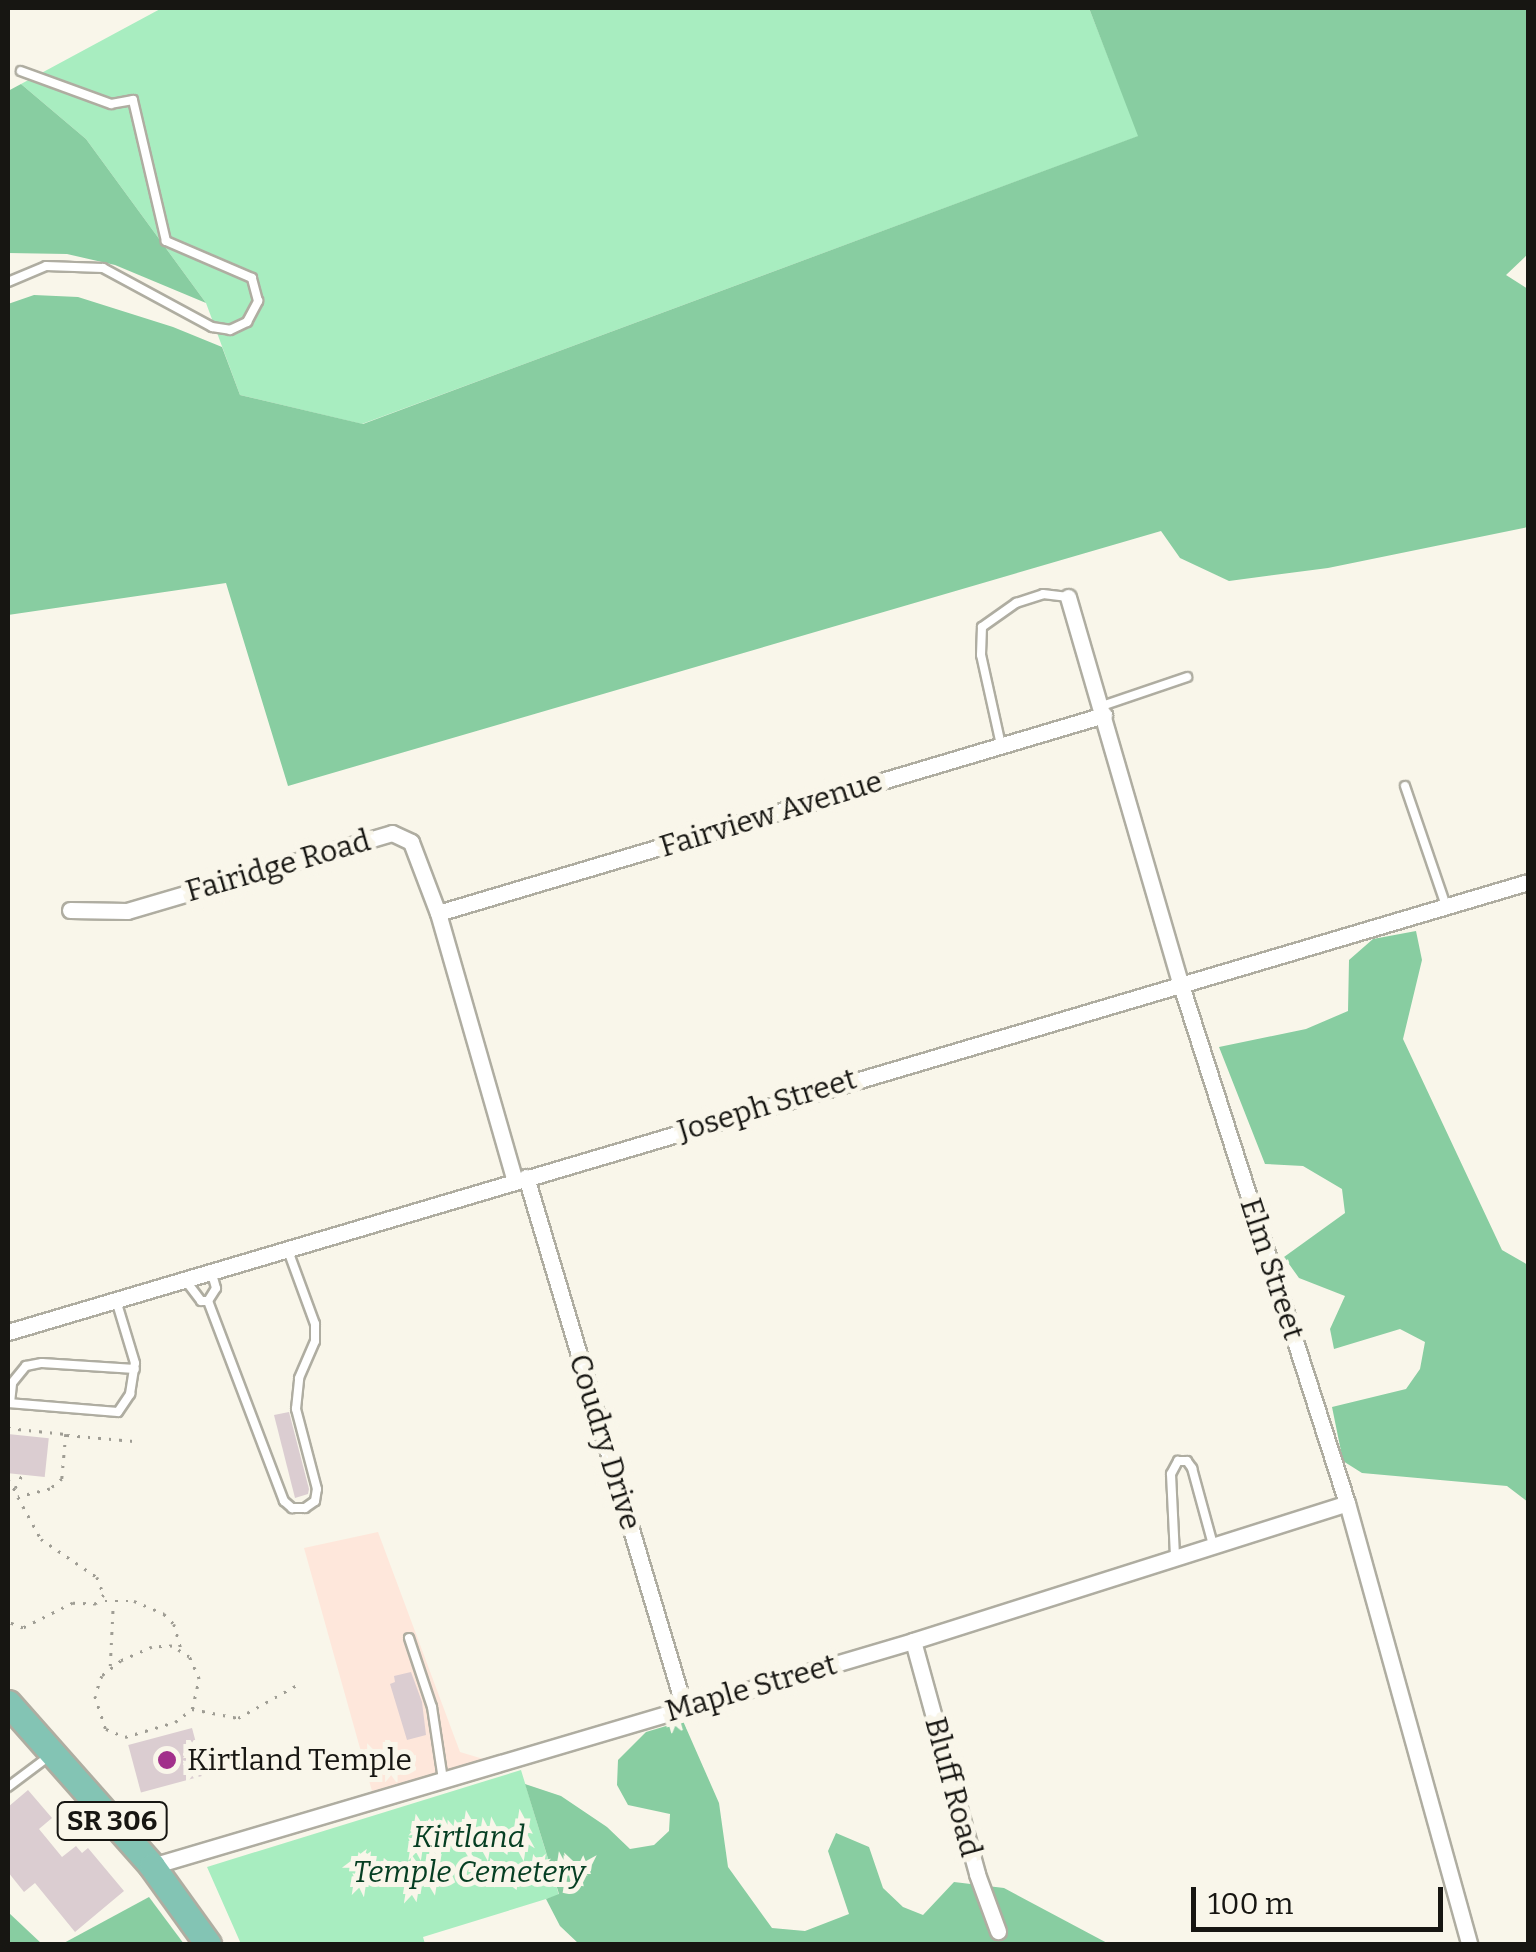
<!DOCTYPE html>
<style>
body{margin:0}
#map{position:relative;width:1536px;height:1952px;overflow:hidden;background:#f9f6ea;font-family:Bitter,serif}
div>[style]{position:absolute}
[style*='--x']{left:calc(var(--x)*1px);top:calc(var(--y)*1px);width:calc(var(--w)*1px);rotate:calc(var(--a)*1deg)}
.commercial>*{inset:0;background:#fee7db}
.green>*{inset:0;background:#a8edc0}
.forest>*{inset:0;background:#88cda1}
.building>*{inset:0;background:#dbcdd1;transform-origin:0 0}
.path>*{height:2.5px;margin-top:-1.25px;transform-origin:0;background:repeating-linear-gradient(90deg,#9f9d94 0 2.5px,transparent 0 10.5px)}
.roads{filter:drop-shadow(2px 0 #afada1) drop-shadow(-2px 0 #afada1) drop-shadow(0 2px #afada1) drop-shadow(0 -2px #afada1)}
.service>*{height:8px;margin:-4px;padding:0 4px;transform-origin:4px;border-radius:4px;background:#fff}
.minor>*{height:15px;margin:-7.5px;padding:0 7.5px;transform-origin:7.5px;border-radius:7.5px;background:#fff}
.primary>*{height:25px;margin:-12.5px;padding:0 12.5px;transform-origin:12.5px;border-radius:12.5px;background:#83c4b4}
.dots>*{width:28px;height:28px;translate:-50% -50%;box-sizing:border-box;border:5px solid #f9f6ea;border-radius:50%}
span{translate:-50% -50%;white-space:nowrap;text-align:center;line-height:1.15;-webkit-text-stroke:10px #f9f6ea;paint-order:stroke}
.shield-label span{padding:2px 8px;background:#f9f6ea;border:2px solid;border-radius:8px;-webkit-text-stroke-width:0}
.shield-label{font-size:28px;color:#171612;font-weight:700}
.street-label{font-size:30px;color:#171612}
.poi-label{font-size:30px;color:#171612}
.left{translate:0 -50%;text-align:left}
.park-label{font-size:30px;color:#053e22;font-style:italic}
.frame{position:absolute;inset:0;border:10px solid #171612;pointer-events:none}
.scale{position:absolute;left:1191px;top:1887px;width:252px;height:45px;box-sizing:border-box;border:5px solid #171612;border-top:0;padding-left:12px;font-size:30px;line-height:35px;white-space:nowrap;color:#171612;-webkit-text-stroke:8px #f9f6ea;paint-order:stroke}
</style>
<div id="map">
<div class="commercial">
<i style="clip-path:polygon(378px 1532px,460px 1752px,490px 1761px,372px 1791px,304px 1548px)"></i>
</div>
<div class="green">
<i style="clip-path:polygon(162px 8px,1089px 8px,1139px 136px,362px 424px,240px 395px,206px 303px,86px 139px,21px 84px)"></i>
<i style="clip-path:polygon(521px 1770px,559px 1895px,423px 1937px,425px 1944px,241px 1944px,207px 1867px)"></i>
</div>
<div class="forest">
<i style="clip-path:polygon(1089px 8px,1528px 8px,1528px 254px,1506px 275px,1528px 289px,1528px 527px,1328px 568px,1229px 581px,1180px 558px,1161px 531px,288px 786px,226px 583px,8px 615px,8px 304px,34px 295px,78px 297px,173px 327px,222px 347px,240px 395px,363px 424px,1138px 136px)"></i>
<i style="clip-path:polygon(21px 84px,86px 139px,206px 303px,115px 265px,67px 254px,8px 253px,8px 91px)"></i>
<i style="clip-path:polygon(1416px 931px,1422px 960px,1403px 1039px,1502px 1250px,1528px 1265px,1528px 1502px,1507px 1486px,1362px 1473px,1343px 1461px,1332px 1407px,1406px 1389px,1420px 1369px,1425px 1342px,1400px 1329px,1334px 1349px,1330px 1329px,1345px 1296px,1299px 1278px,1284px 1257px,1345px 1213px,1342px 1189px,1303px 1166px,1265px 1164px,1219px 1047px,1306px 1029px,1348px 1011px,1349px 960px,1373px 939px)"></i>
<i style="clip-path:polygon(683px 1721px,719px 1803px,728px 1867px,772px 1928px,805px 1931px,849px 1914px,828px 1851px,836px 1833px,869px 1847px,883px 1888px,903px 1907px,923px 1915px,954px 1882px,1004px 1888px,1109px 1944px,579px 1944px,560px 1926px,546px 1899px,559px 1894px,525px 1784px,561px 1796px,607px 1827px,630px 1849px,654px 1845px,669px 1831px,670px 1814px,628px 1805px,617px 1785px,618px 1760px,646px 1732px)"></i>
<i style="clip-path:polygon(149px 1897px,184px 1944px,62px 1944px)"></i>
<i style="clip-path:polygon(8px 1912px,42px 1944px,8px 1944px)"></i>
</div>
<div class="building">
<i style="clip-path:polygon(289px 1412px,309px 1489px,308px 1494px,295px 1498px,274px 1415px)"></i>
<i style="left:8px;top:1434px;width:41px;height:39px;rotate:6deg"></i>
<i style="clip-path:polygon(411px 1672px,422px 1702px,426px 1735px,407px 1740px,390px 1684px,395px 1682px,394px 1676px)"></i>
<i style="left:192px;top:1728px;width:49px;height:66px;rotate:75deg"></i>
<i style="clip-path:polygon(28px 1790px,52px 1818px,39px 1829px,62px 1857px,76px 1846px,82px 1853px,88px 1848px,124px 1891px,75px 1932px,35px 1883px,24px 1892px,8px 1872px,8px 1807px)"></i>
</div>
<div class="path">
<i style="--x:8;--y:1428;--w:58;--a:5.9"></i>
<i style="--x:66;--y:1434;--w:45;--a:95.1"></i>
<i style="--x:62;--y:1479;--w:16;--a:140"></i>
<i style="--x:50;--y:1489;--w:33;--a:166"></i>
<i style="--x:18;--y:1497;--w:48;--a:61.3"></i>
<i style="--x:41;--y:1539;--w:68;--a:34.2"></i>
<i style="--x:97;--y:1577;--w:19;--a:69"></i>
<i style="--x:104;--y:1595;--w:12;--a:132"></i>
<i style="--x:96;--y:1604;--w:23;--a:-178"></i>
<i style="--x:73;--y:1603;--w:56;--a:153.4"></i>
<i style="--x:23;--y:1628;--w:16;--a:-158"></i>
<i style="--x:67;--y:1435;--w:67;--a:5.1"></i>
<i style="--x:8;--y:1479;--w:19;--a:58"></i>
<i style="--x:15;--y:1488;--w:15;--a:-62"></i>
<i style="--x:105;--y:1601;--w:29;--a:0"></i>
<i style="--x:134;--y:1601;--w:33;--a:23"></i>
<i style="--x:164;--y:1614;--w:14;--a:45"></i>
<i style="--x:174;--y:1624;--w:26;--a:74"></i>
<i style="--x:110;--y:1666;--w:62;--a:-87.2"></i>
<i style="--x:192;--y:1709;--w:31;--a:-77"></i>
<i style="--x:199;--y:1679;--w:24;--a:-114"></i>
<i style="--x:189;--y:1657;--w:20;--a:-147"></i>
<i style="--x:172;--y:1646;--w:20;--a:177"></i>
<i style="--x:152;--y:1647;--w:34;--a:156"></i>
<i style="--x:121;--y:1661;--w:24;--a:142"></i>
<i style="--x:102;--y:1676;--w:21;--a:109"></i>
<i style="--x:95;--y:1696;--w:35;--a:72"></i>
<i style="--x:106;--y:1729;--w:21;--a:23"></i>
<i style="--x:125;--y:1737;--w:52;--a:-16.7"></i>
<i style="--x:175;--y:1722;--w:21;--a:-37"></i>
<i style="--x:192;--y:1709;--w:47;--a:11.1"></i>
<i style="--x:238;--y:1718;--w:68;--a:-29.2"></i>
</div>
<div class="roads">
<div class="service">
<i style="--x:8;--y:282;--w:41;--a:-22.8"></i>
<i style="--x:46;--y:266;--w:57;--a:2"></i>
<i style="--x:103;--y:268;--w:124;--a:28.4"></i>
<i style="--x:212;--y:327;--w:18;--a:9"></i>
<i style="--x:230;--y:330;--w:19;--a:-25"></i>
<i style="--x:247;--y:322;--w:24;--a:-62"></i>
<i style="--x:258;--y:301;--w:24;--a:-105"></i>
<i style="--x:252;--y:278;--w:94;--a:-156.7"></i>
<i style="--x:166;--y:241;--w:145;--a:-103.2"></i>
<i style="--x:133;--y:100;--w:22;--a:170"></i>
<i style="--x:111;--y:104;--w:96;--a:-159.9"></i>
<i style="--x:1102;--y:706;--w:90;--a:-18.8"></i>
<i style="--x:1001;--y:745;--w:92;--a:-102.5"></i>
<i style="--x:981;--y:655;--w:28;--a:-88"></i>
<i style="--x:982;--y:627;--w:42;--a:-35.2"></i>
<i style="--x:1016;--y:603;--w:28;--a:-18"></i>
<i style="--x:1043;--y:594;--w:25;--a:7"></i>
<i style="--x:1405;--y:786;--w:127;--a:71.1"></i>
<i style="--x:186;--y:1281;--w:25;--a:53"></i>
<i style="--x:201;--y:1301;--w:7;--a:0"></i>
<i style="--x:208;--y:1301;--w:15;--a:-58"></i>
<i style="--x:216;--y:1288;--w:18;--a:-106"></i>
<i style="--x:208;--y:1301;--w:214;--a:69.2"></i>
<i style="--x:284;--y:1501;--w:11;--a:41"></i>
<i style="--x:292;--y:1508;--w:13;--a:0"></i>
<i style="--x:305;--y:1508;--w:12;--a:-35"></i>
<i style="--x:315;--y:1501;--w:12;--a:-81"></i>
<i style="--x:317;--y:1489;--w:83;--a:-104.7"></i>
<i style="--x:296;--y:1409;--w:31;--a:-84"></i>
<i style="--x:299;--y:1378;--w:40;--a:-66.6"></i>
<i style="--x:315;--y:1341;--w:17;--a:-90"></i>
<i style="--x:315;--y:1324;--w:81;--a:-110.2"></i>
<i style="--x:8;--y:1403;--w:110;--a:4.7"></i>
<i style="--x:118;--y:1412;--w:22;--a:-56"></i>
<i style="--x:130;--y:1394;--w:31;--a:-81"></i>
<i style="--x:135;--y:1363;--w:66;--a:-106.8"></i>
<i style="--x:10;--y:1403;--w:20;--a:-84"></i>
<i style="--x:12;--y:1383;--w:22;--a:-51"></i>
<i style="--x:26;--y:1366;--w:16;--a:-11"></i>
<i style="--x:42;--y:1363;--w:93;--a:3.7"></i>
<i style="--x:1175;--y:1556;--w:82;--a:-92.8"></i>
<i style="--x:1171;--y:1474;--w:15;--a:-62"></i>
<i style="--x:1178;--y:1461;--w:9;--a:0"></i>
<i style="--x:1187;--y:1461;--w:9;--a:54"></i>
<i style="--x:1192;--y:1468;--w:80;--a:74.7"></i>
<i style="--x:409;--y:1638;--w:73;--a:71.6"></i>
<i style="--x:432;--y:1707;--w:74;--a:81.4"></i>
<i style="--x:8;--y:1787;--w:50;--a:-36.9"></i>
</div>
<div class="minor">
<i style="--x:1068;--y:597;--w:401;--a:73.8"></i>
<i style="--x:1180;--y:982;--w:547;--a:72.23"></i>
<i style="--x:1347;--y:1503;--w:458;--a:74.5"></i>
<i style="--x:70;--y:910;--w:57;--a:1"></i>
<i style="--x:127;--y:911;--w:276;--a:-16.4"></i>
<i style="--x:392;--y:833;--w:21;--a:25"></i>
<i style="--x:411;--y:842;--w:76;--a:69.2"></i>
<i style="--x:438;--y:913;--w:279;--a:74"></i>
<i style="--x:438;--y:913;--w:695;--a:-16.56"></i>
<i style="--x:526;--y:1177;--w:553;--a:73.4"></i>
<i style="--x:8;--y:1332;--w:1585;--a:-16.49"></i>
<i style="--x:913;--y:1641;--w:242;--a:74.6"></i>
<i style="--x:977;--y:1874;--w:61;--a:69.8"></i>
<i style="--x:152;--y:1866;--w:794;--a:-16.47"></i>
<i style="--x:913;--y:1641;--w:455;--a:-17.6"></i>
</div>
<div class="primary">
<i style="--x:8;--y:1703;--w:217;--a:48.5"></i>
<i style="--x:152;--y:1866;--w:96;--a:54.3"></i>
</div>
</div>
<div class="dots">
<i style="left:167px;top:1760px;background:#a2308b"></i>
</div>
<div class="shield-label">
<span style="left:112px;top:1821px">SR 306</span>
</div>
<div class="street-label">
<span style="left:771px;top:814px;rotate:-17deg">Fairview Avenue</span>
<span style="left:278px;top:866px;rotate:-16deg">Fairidge Road</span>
<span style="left:767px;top:1105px;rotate:-17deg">Joseph Street</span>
<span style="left:1272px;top:1269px;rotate:72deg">Elm Street</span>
<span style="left:605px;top:1442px;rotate:73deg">Coudry Drive</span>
<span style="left:751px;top:1688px;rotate:-16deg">Maple Street</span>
<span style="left:953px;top:1787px;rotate:75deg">Bluff Road</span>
</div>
<div class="poi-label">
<span class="left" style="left:187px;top:1760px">Kirtland Temple</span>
</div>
<div class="park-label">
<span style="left:469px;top:1854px">Kirtland<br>Temple Cemetery</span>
</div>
<div class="frame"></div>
<div class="scale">100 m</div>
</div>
